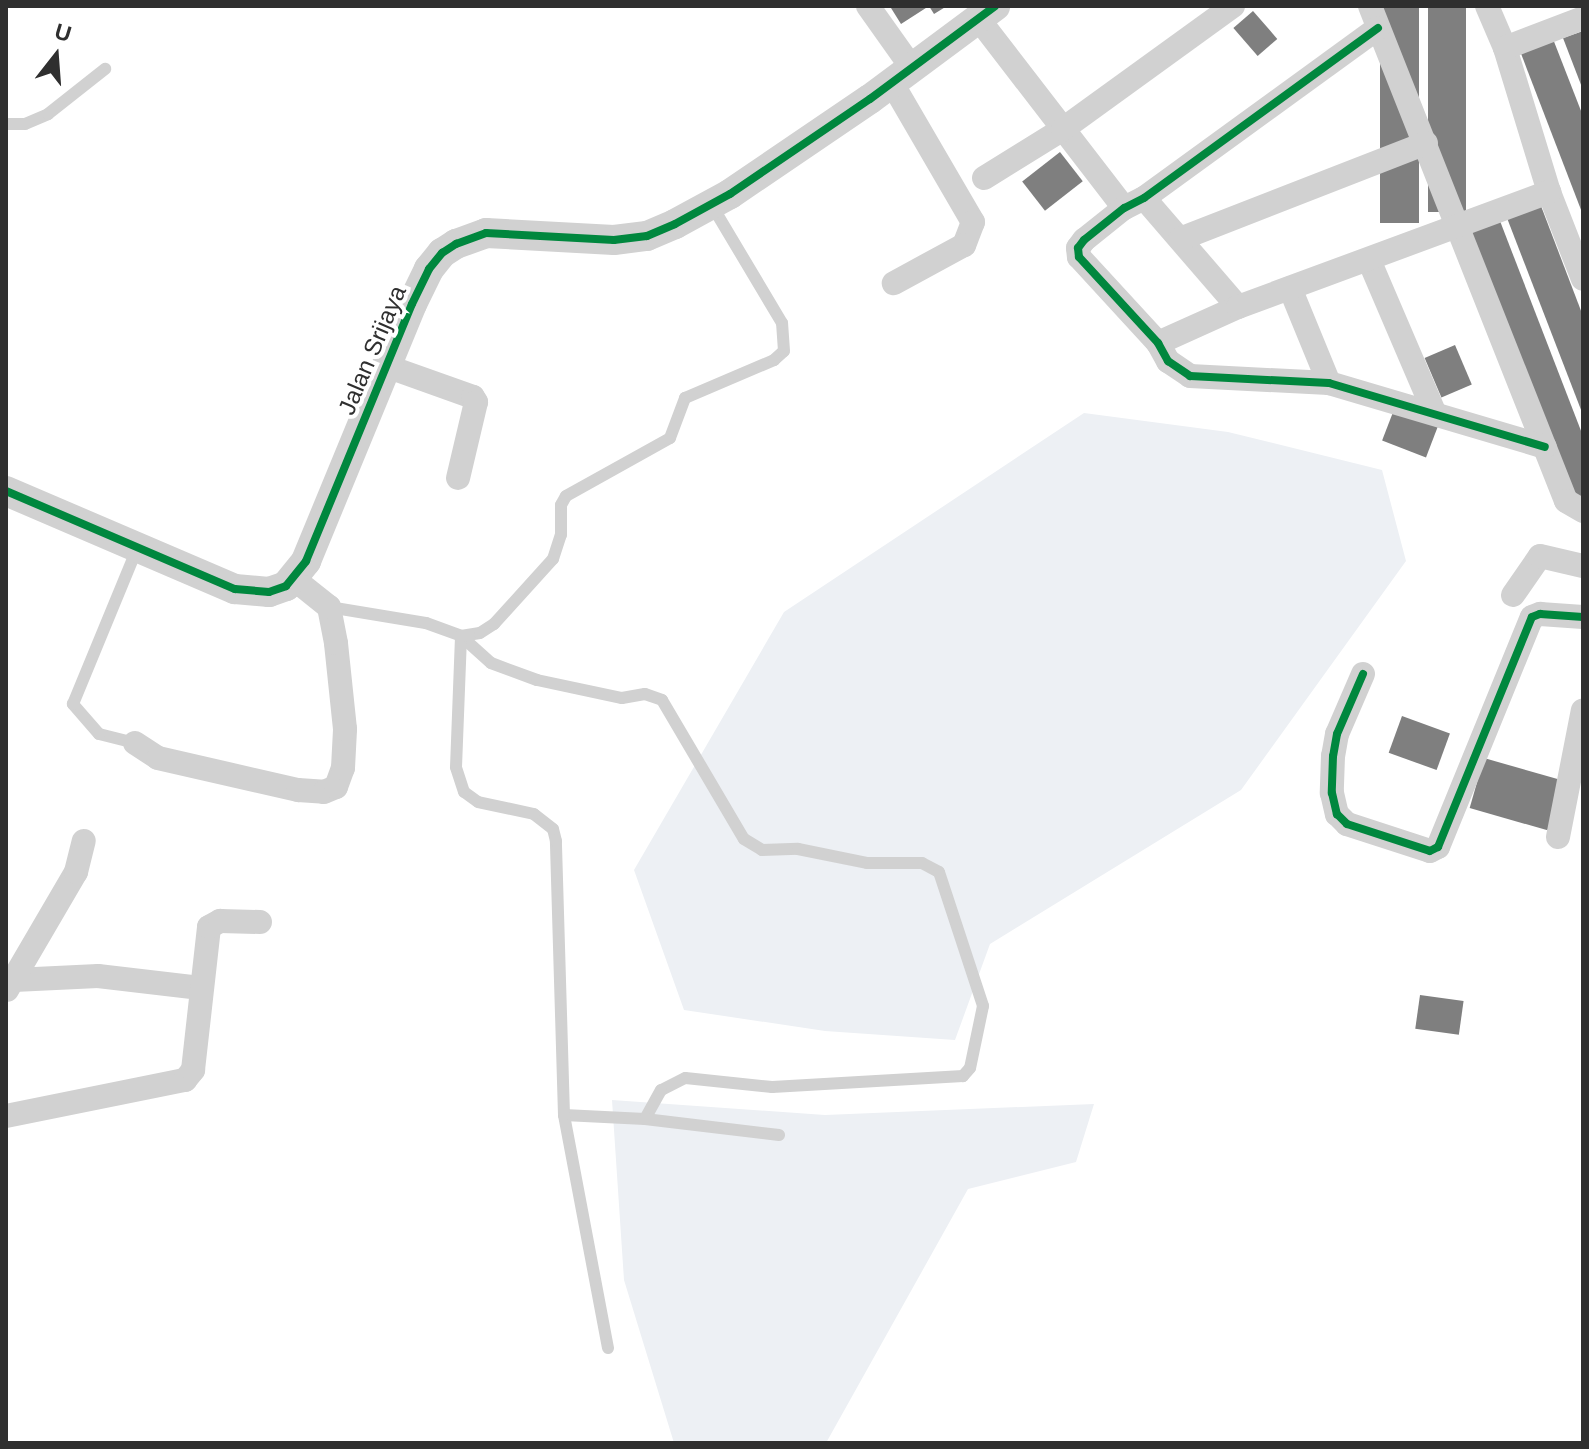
<!DOCTYPE html>
<style>
body{margin:0}
#map{position:relative;width:1589px;height:1449px;overflow:hidden;background:#fff;font-family:Arial,sans-serif}
div>[style]{position:absolute}
[style*='--x']{left:calc(var(--x)*1px);top:calc(var(--y)*1px);width:calc(var(--w)*1px);rotate:calc(var(--a)*1deg)}
.green>*{inset:0;background:#edf0f4}
.building>*{inset:0;background:#7f7f7f;transform-origin:0 0}
.service>*{height:12px;margin:-6px;padding:0 6px;transform-origin:6px;border-radius:6px;background:#d1d1d1}
.minor>*{height:24px;margin:-12px;padding:0 12px;transform-origin:12px;border-radius:12px;background:#d1d1d1}
.tertiary>*{height:30px;margin:-15px;padding:0 15px;transform-origin:15px;border-radius:15px;background:#d1d1d1}
.cycleway>*{height:8px;margin:-4px;padding:0 4px;transform-origin:4px;border-radius:4px;background:#00873e}
span{translate:-50% -50%;white-space:nowrap;text-align:center;line-height:1.15;-webkit-text-stroke:8px #fff;paint-order:stroke}
.street-label{font-size:24px;color:#2f2f2f}
.frame{position:absolute;inset:0;border:8px solid #2f2f2f;pointer-events:none}
.north{position:absolute;left:16px;top:16px;width:80px;height:80px;-webkit-text-stroke:6px #fff;paint-order:stroke;rotate:17deg;font-size:22px;font-weight:700;line-height:32px;text-align:center;color:#2f2f2f}
.north::after{content:'';display:block;margin:auto;width:28px;height:36px;background:#2f2f2f;clip-path:polygon(50% 0,100% 100%,50% 72%,0 100%)}
</style>
<div id="map">
<div class="green">
<i style="clip-path:polygon(1084px 413px,1228px 432px,1382px 470px,1406px 561px,1241px 790px,990px 944px,955px 1040px,825px 1031px,684px 1010px,634px 870px,784px 612px)"></i>
<i style="clip-path:polygon(612px 1100px,825px 1115px,1094px 1104px,1076px 1162px,968px 1189px,826px 1443px,674px 1443px,624px 1280px)"></i>
</div>
<div class="building">
<i style="clip-path:polygon(895px 6px,947px 6px,934px 14px,929px 6px,901px 24px,891px 8px)"></i>
<i style="left:1380px;top:6px;width:39px;height:217px"></i>
<i style="left:1428px;top:6px;width:38px;height:206px"></i>
<i style="left:1253px;top:11px;width:37px;height:26px;rotate:49deg"></i>
<i style="clip-path:polygon(1583px 31px,1583px 90px,1563px 38px)"></i>
<i style="clip-path:polygon(1553px 39px,1583px 116px,1583px 215px,1520px 51px)"></i>
<i style="left:1060px;top:152px;width:37px;height:48px;rotate:52deg"></i>
<i style="clip-path:polygon(1541px 206px,1583px 316px,1583px 415px,1507px 218px)"></i>
<i style="clip-path:polygon(1500px 221px,1583px 436px,1583px 500px,1569px 500px,1467px 234px)"></i>
<i style="left:1455px;top:345px;width:43px;height:33px;rotate:67deg"></i>
<i style="left:1395px;top:407px;width:47px;height:36px;rotate:21deg"></i>
<i style="left:1402px;top:716px;width:51px;height:39px;rotate:20deg"></i>
<i style="left:1484px;top:758px;width:81px;height:52px;rotate:16deg"></i>
<i style="left:1420px;top:995px;width:44px;height:34px;rotate:8deg"></i>
</div>
<div class="service">
<i style="--x:6;--y:124;--w:19;--a:0"></i>
<i style="--x:25;--y:124;--w:25;--a:-23"></i>
<i style="--x:48;--y:114;--w:73;--a:-38.3"></i>
<i style="--x:329;--y:607;--w:98;--a:9.4"></i>
<i style="--x:426;--y:623;--w:37;--a:20"></i>
<i style="--x:461;--y:636;--w:40;--a:42"></i>
<i style="--x:491;--y:663;--w:49;--a:20.3"></i>
<i style="--x:537;--y:680;--w:87;--a:12"></i>
<i style="--x:622;--y:698;--w:23;--a:-10"></i>
<i style="--x:645;--y:694;--w:18;--a:19"></i>
<i style="--x:662;--y:700;--w:161;--a:59.5"></i>
<i style="--x:744;--y:839;--w:21;--a:31"></i>
<i style="--x:762;--y:850;--w:36;--a:-2"></i>
<i style="--x:798;--y:849;--w:70;--a:11.5"></i>
<i style="--x:867;--y:863;--w:55;--a:0"></i>
<i style="--x:922;--y:863;--w:19;--a:28"></i>
<i style="--x:939;--y:872;--w:141;--a:71.8"></i>
<i style="--x:983;--y:1006;--w:63;--a:101.8"></i>
<i style="--x:970;--y:1068;--w:11;--a:131"></i>
<i style="--x:963;--y:1076;--w:191;--a:176.7"></i>
<i style="--x:772;--y:1087;--w:87;--a:-174.1"></i>
<i style="--x:685;--y:1078;--w:27;--a:153"></i>
<i style="--x:661;--y:1090;--w:33;--a:119"></i>
<i style="--x:135;--y:743;--w:37;--a:-166"></i>
<i style="--x:99;--y:734;--w:40;--a:-131"></i>
<i style="--x:73;--y:704;--w:168;--a:-67.6"></i>
<i style="--x:564;--y:1115;--w:81;--a:2.8"></i>
<i style="--x:645;--y:1119;--w:135;--a:6.8"></i>
<i style="--x:608;--y:1348;--w:237;--a:-100.7"></i>
<i style="--x:564;--y:1115;--w:274;--a:-91.7"></i>
<i style="--x:556;--y:841;--w:12;--a:-104"></i>
<i style="--x:553;--y:829;--w:24;--a:-142"></i>
<i style="--x:534;--y:814;--w:57;--a:-167.9"></i>
<i style="--x:478;--y:802;--w:17;--a:-144"></i>
<i style="--x:464;--y:792;--w:26;--a:-108"></i>
<i style="--x:456;--y:767;--w:131;--a:-87.8"></i>
<i style="--x:461;--y:636;--w:19;--a:-9"></i>
<i style="--x:480;--y:633;--w:17;--a:-33"></i>
<i style="--x:494;--y:624;--w:88;--a:-47.8"></i>
<i style="--x:553;--y:559;--w:25;--a:-72"></i>
<i style="--x:561;--y:535;--w:30;--a:-90"></i>
<i style="--x:561;--y:505;--w:10;--a:-61"></i>
<i style="--x:566;--y:496;--w:119;--a:-29.1"></i>
<i style="--x:670;--y:438;--w:43;--a:-69.4"></i>
<i style="--x:685;--y:398;--w:97;--a:-23.1"></i>
<i style="--x:774;--y:360;--w:13;--a:-42"></i>
<i style="--x:784;--y:351;--w:28;--a:-94"></i>
<i style="--x:782;--y:323;--w:139;--a:-120.8"></i>
</div>
<div class="minor">
<i style="--x:868;--y:6;--w:76;--a:54.6"></i>
<i style="--x:1370;--y:6;--w:532;--a:68.4"></i>
<i style="--x:1566;--y:501;--w:20;--a:30"></i>
<i style="--x:1487;--y:6;--w:46;--a:66.8"></i>
<i style="--x:1505;--y:48;--w:151;--a:73"></i>
<i style="--x:1549;--y:192;--w:93;--a:68.7"></i>
<i style="--x:977;--y:17;--w:241;--a:52.4"></i>
<i style="--x:1378;--y:28;--w:289;--a:144"></i>
<i style="--x:1144;--y:198;--w:22;--a:153"></i>
<i style="--x:1124;--y:208;--w:51;--a:141.3"></i>
<i style="--x:1084;--y:240;--w:10;--a:127"></i>
<i style="--x:1078;--y:248;--w:9;--a:84"></i>
<i style="--x:1079;--y:257;--w:117;--a:47.4"></i>
<i style="--x:1158;--y:343;--w:21;--a:61"></i>
<i style="--x:1168;--y:361;--w:27;--a:34"></i>
<i style="--x:1190;--y:376;--w:139;--a:2.9"></i>
<i style="--x:1329;--y:383;--w:225;--a:16.5"></i>
<i style="--x:1505;--y:48;--w:84;--a:-21"></i>
<i style="--x:892;--y:83;--w:161;--a:59.8"></i>
<i style="--x:973;--y:222;--w:25;--a:111"></i>
<i style="--x:964;--y:245;--w:80;--a:151.5"></i>
<i style="--x:984;--y:178;--w:93;--a:-31.8"></i>
<i style="--x:1063;--y:129;--w:210;--a:-35.9"></i>
<i style="--x:1144;--y:198;--w:144;--a:49.2"></i>
<i style="--x:1180;--y:239;--w:264;--a:-21.3"></i>
<i style="--x:1369;--y:260;--w:165;--a:66.8"></i>
<i style="--x:1290;--y:288;--w:103;--a:67.7"></i>
<i style="--x:1158;--y:343;--w:88;--a:-24.2"></i>
<i style="--x:1238;--y:307;--w:332;--a:-20.3"></i>
<i style="--x:386;--y:366;--w:92;--a:19.6"></i>
<i style="--x:473;--y:397;--w:6;--a:59"></i>
<i style="--x:476;--y:402;--w:78;--a:103.3"></i>
<i style="--x:1513;--y:595;--w:47;--a:-55.3"></i>
<i style="--x:1540;--y:556;--w:44;--a:13.1"></i>
<i style="--x:1363;--y:674;--w:65;--a:113.4"></i>
<i style="--x:1337;--y:734;--w:22;--a:100"></i>
<i style="--x:1333;--y:756;--w:37;--a:92"></i>
<i style="--x:1332;--y:793;--w:22;--a:77"></i>
<i style="--x:1337;--y:814;--w:14;--a:45"></i>
<i style="--x:1347;--y:824;--w:87;--a:18"></i>
<i style="--x:1430;--y:851;--w:9;--a:-27"></i>
<i style="--x:1438;--y:847;--w:248;--a:-67.8"></i>
<i style="--x:1532;--y:617;--w:9;--a:-21"></i>
<i style="--x:1540;--y:614;--w:43;--a:4"></i>
<i style="--x:135;--y:743;--w:27;--a:33"></i>
<i style="--x:158;--y:758;--w:144;--a:12.9"></i>
<i style="--x:298;--y:790;--w:26;--a:4"></i>
<i style="--x:324;--y:792;--w:13;--a:-23"></i>
<i style="--x:336;--y:787;--w:20;--a:-70"></i>
<i style="--x:343;--y:768;--w:39;--a:-87"></i>
<i style="--x:345;--y:729;--w:86;--a:-96"></i>
<i style="--x:336;--y:643;--w:37;--a:-101"></i>
<i style="--x:329;--y:607;--w:43;--a:-141.5"></i>
<i style="--x:1558;--y:837;--w:129;--a:-78.9"></i>
<i style="--x:14;--y:980;--w:84;--a:-2.7"></i>
<i style="--x:98;--y:976;--w:103;--a:6.7"></i>
<i style="--x:7;--y:990;--w:137;--a:-59.7"></i>
<i style="--x:76;--y:872;--w:32;--a:-76"></i>
<i style="--x:6;--y:1116;--w:183;--a:-11.4"></i>
<i style="--x:185;--y:1080;--w:13;--a:-51"></i>
<i style="--x:193;--y:1070;--w:144;--a:-83.6"></i>
<i style="--x:209;--y:927;--w:13;--a:-29"></i>
<i style="--x:220;--y:921;--w:40;--a:1.4"></i>
</div>
<div class="tertiary">
<i style="--x:6;--y:491;--w:249;--a:23.2"></i>
<i style="--x:235;--y:589;--w:34;--a:5"></i>
<i style="--x:269;--y:592;--w:18;--a:-19"></i>
<i style="--x:286;--y:586;--w:32;--a:-51"></i>
<i style="--x:306;--y:561;--w:278;--a:-67.6"></i>
<i style="--x:412;--y:304;--w:39;--a:-64"></i>
<i style="--x:429;--y:269;--w:21;--a:-51"></i>
<i style="--x:442;--y:253;--w:17;--a:-33"></i>
<i style="--x:456;--y:244;--w:32;--a:-20"></i>
<i style="--x:486;--y:233;--w:128;--a:3.1"></i>
<i style="--x:614;--y:240;--w:33;--a:-7"></i>
<i style="--x:647;--y:236;--w:30;--a:-23"></i>
<i style="--x:675;--y:224;--w:63;--a:-28.6"></i>
<i style="--x:730;--y:194;--w:169;--a:-34.2"></i>
<i style="--x:870;--y:99;--w:156;--a:-36.6"></i>
</div>
<div class="cycleway">
<i style="--x:1378;--y:28;--w:289;--a:144"></i>
<i style="--x:1144;--y:198;--w:22;--a:153"></i>
<i style="--x:1124;--y:208;--w:51;--a:141.3"></i>
<i style="--x:1084;--y:240;--w:10;--a:127"></i>
<i style="--x:1078;--y:248;--w:9;--a:84"></i>
<i style="--x:1079;--y:257;--w:117;--a:47.4"></i>
<i style="--x:1158;--y:343;--w:21;--a:61"></i>
<i style="--x:1168;--y:361;--w:27;--a:34"></i>
<i style="--x:1190;--y:376;--w:139;--a:2.9"></i>
<i style="--x:1329;--y:383;--w:225;--a:16.5"></i>
<i style="--x:6;--y:491;--w:249;--a:23.2"></i>
<i style="--x:235;--y:589;--w:34;--a:5"></i>
<i style="--x:269;--y:592;--w:18;--a:-19"></i>
<i style="--x:286;--y:586;--w:32;--a:-51"></i>
<i style="--x:306;--y:561;--w:278;--a:-67.6"></i>
<i style="--x:412;--y:304;--w:39;--a:-64"></i>
<i style="--x:429;--y:269;--w:21;--a:-51"></i>
<i style="--x:442;--y:253;--w:17;--a:-33"></i>
<i style="--x:456;--y:244;--w:32;--a:-20"></i>
<i style="--x:486;--y:233;--w:128;--a:3.1"></i>
<i style="--x:614;--y:240;--w:33;--a:-7"></i>
<i style="--x:647;--y:236;--w:30;--a:-23"></i>
<i style="--x:675;--y:224;--w:63;--a:-28.6"></i>
<i style="--x:730;--y:194;--w:169;--a:-34.2"></i>
<i style="--x:870;--y:99;--w:156;--a:-36.6"></i>
<i style="--x:1363;--y:674;--w:65;--a:113.4"></i>
<i style="--x:1337;--y:734;--w:22;--a:100"></i>
<i style="--x:1333;--y:756;--w:37;--a:92"></i>
<i style="--x:1332;--y:793;--w:22;--a:77"></i>
<i style="--x:1337;--y:814;--w:14;--a:45"></i>
<i style="--x:1347;--y:824;--w:87;--a:18"></i>
<i style="--x:1430;--y:851;--w:9;--a:-27"></i>
<i style="--x:1438;--y:847;--w:248;--a:-67.8"></i>
<i style="--x:1532;--y:617;--w:9;--a:-21"></i>
<i style="--x:1540;--y:614;--w:43;--a:4"></i>
</div>
<div class="street-label">
<span style="left:372px;top:350px;rotate:-67deg">Jalan Srijaya</span>
</div>
<div class="frame"></div>
<div class="north">U</div>
</div>
